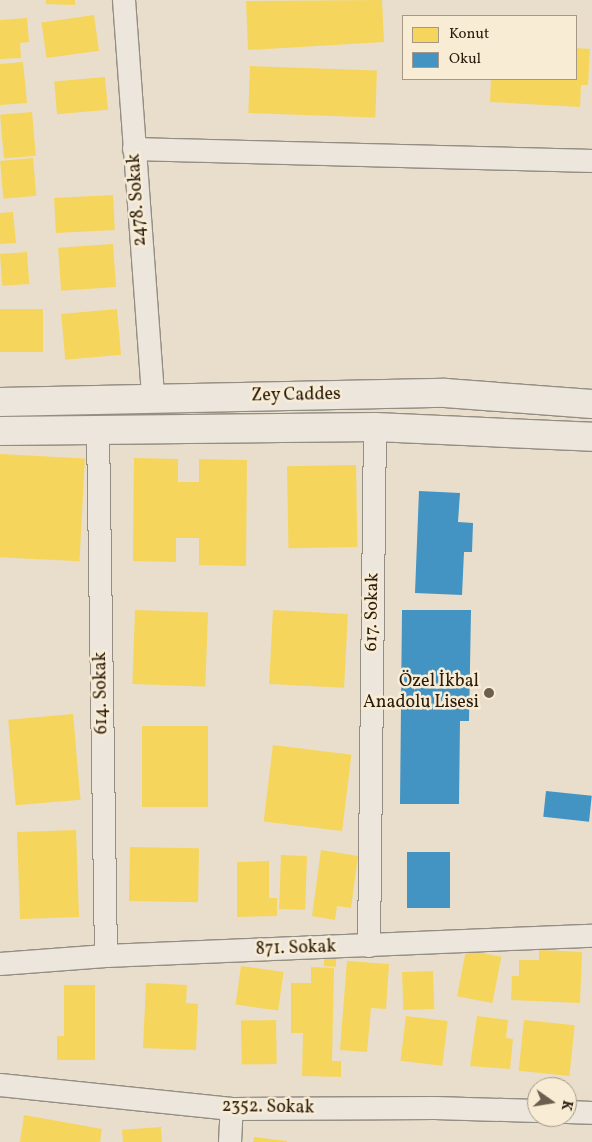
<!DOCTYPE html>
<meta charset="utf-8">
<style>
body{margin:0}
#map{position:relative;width:592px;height:1142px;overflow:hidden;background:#e8decb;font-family:Vollkorn,serif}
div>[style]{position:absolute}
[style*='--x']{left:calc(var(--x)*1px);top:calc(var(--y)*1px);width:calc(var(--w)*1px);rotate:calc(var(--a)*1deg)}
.homes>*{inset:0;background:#f6d55c;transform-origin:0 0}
.schools>*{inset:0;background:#4393c3;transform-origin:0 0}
.roads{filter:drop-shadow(1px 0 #948d81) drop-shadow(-1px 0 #948d81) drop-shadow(0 1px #948d81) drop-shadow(0 -1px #948d81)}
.minor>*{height:22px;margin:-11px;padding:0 11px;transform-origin:11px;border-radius:11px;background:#ece6dd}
.secondary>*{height:28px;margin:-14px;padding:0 14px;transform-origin:14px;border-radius:14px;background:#ece6dd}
.dots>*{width:14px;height:14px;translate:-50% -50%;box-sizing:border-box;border:2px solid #f8ecd5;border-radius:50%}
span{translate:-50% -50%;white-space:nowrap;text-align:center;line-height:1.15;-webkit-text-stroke:5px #f8ecd5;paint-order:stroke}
.street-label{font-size:18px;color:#2a1b0b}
.poi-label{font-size:18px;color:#2a1b0b}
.right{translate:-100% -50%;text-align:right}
.legend{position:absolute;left:402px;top:15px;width:175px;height:65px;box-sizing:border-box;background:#f8ecd5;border:1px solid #a69884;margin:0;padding:6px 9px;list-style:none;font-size:15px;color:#2a1b0b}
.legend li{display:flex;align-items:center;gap:10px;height:25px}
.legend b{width:25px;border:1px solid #a69884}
.north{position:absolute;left:527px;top:1077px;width:50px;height:50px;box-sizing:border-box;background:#f8ecd5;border:1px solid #a69884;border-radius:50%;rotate:103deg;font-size:14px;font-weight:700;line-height:20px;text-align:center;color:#2a1b0b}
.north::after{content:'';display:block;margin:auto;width:18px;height:22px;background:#6c5f4e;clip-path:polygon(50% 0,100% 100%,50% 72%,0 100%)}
</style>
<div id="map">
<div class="homes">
<i style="clip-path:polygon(46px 0,75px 0,75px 5px,46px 4px)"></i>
<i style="clip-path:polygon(382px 0,384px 42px,248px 50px,246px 1px)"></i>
<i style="left:94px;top:15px;width:36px;height:53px;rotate:82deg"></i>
<i style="clip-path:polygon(27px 18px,29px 42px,20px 43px,21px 58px,0 59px,0 20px)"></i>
<i style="clip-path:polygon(576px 48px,590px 49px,588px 85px,581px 85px,580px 107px,490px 102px,491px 79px,576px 79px)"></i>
<i style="clip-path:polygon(23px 62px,27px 103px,0 105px,0 64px)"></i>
<i style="left:250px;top:66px;width:127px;height:47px;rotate:2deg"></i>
<i style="left:105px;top:77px;width:33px;height:51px;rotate:85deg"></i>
<i style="left:32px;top:112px;width:44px;height:32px;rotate:85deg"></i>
<i style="left:33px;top:158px;width:38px;height:33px;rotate:85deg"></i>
<i style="left:113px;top:195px;width:35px;height:59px;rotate:87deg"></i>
<i style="clip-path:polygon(13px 212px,16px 243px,0 244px,0 213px)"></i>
<i style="left:113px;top:244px;width:43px;height:55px;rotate:86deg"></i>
<i style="left:27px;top:252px;width:32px;height:27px;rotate:86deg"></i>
<i style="left:43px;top:309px;width:43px;height:43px;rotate:90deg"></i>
<i style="left:117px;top:309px;width:46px;height:56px;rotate:85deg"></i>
<i style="left:0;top:454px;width:85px;height:103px;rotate:3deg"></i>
<i style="clip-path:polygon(134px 458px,178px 459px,178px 482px,199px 482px,199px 459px,247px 460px,246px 566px,199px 565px,199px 538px,176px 538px,176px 562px,133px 561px)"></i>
<i style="left:356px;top:465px;width:82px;height:69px;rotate:89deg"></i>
<i style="left:135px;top:610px;width:73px;height:74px;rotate:2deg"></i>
<i style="left:273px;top:610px;width:75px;height:74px;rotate:3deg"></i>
<i style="left:73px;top:714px;width:86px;height:65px;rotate:85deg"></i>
<i style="left:142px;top:726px;width:66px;height:81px"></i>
<i style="left:273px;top:745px;width:79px;height:77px;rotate:7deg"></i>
<i style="left:76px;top:830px;width:87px;height:59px;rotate:88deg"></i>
<i style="left:130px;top:847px;width:69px;height:54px;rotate:1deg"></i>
<i style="clip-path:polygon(321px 850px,358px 856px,351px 908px,337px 906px,335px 920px,312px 916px)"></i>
<i style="left:281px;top:855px;width:26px;height:54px;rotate:2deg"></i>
<i style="clip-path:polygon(269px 861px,269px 898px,277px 898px,277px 916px,237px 917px,237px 862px)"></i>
<i style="left:466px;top:950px;width:36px;height:47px;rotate:11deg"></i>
<i style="clip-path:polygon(539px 950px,582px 952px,580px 1003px,511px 1000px,512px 976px,519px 976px,519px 960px,539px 960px)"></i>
<i style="left:325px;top:951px;width:12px;height:15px;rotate:5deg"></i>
<i style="clip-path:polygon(347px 961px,389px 964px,386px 1009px,371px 1008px,367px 1052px,340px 1050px)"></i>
<i style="left:241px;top:966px;width:43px;height:39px;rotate:8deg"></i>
<i style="clip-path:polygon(311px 967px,334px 968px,332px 1061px,341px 1061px,341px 1077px,302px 1076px,303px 1033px,291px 1033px,291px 983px,311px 983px)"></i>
<i style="left:433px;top:971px;width:38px;height:31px;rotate:88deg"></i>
<i style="clip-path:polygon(146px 983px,187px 985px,186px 1003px,198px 1004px,196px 1050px,143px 1048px)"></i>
<i style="clip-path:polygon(64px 985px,95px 985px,95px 1060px,57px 1060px,57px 1036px,64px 1036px)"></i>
<i style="left:406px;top:1016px;width:42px;height:45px;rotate:7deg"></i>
<i style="clip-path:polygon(477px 1016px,508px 1020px,506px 1038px,513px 1039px,510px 1069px,470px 1066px)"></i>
<i style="left:276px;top:1020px;width:44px;height:35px;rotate:89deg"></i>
<i style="left:524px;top:1020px;width:51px;height:51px;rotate:6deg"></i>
<i style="clip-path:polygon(24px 1115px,102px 1129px,100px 1142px,20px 1142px)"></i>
<i style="left:161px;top:1127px;width:15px;height:39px;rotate:86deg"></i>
<i style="clip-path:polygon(254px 1137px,287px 1141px,287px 1142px,253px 1142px)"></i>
</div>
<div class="schools">
<i style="clip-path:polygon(419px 491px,460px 493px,458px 522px,473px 523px,472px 552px,464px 552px,462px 595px,415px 593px)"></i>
<i style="clip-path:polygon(402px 610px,471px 610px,469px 721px,460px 721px,459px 804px,400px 804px)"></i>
<i style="left:546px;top:791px;width:46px;height:26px;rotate:6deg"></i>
<i style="left:407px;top:852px;width:43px;height:56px"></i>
</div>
<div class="roads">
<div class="minor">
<i style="--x:124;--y:0;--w:400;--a:85.8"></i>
<i style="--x:134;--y:149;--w:458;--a:1.5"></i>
<i style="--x:98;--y:430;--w:526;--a:89.13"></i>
<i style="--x:369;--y:946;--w:519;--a:-89.34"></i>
<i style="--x:0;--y:964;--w:106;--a:-4.3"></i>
<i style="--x:106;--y:956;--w:486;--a:-2.4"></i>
<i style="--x:0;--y:1085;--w:233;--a:5.9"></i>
<i style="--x:232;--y:1109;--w:203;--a:-0.3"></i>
<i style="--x:435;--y:1108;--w:102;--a:1.7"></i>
<i style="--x:567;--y:1112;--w:25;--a:2"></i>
<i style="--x:230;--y:1142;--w:33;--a:-87"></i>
</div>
<div class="secondary">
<i style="--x:0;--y:402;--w:445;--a:-1.2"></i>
<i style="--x:445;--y:393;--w:147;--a:4.3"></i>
<i style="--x:0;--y:431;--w:375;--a:-0.6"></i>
<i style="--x:375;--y:427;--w:217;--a:2.6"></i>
</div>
</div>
<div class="dots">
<i style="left:489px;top:693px;background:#6c5f4e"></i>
</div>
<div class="street-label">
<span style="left:138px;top:200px;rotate:-94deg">2478. Sokak</span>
<span style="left:296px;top:396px;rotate:-1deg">Zey Caddes</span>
<span style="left:373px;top:612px;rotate:-89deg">617. Sokak</span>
<span style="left:102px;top:693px;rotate:-91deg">614. Sokak</span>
<span style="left:296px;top:949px;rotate:-2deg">871. Sokak</span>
<span style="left:268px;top:1108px;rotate:1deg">2352. Sokak</span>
</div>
<div class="poi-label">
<span class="right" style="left:479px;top:693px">Özel İkbal<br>Anadolu Lisesi</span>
</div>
<ul class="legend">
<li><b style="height:14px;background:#f6d55c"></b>Konut</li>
<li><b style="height:14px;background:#4393c3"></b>Okul</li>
</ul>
<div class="north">K</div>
</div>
